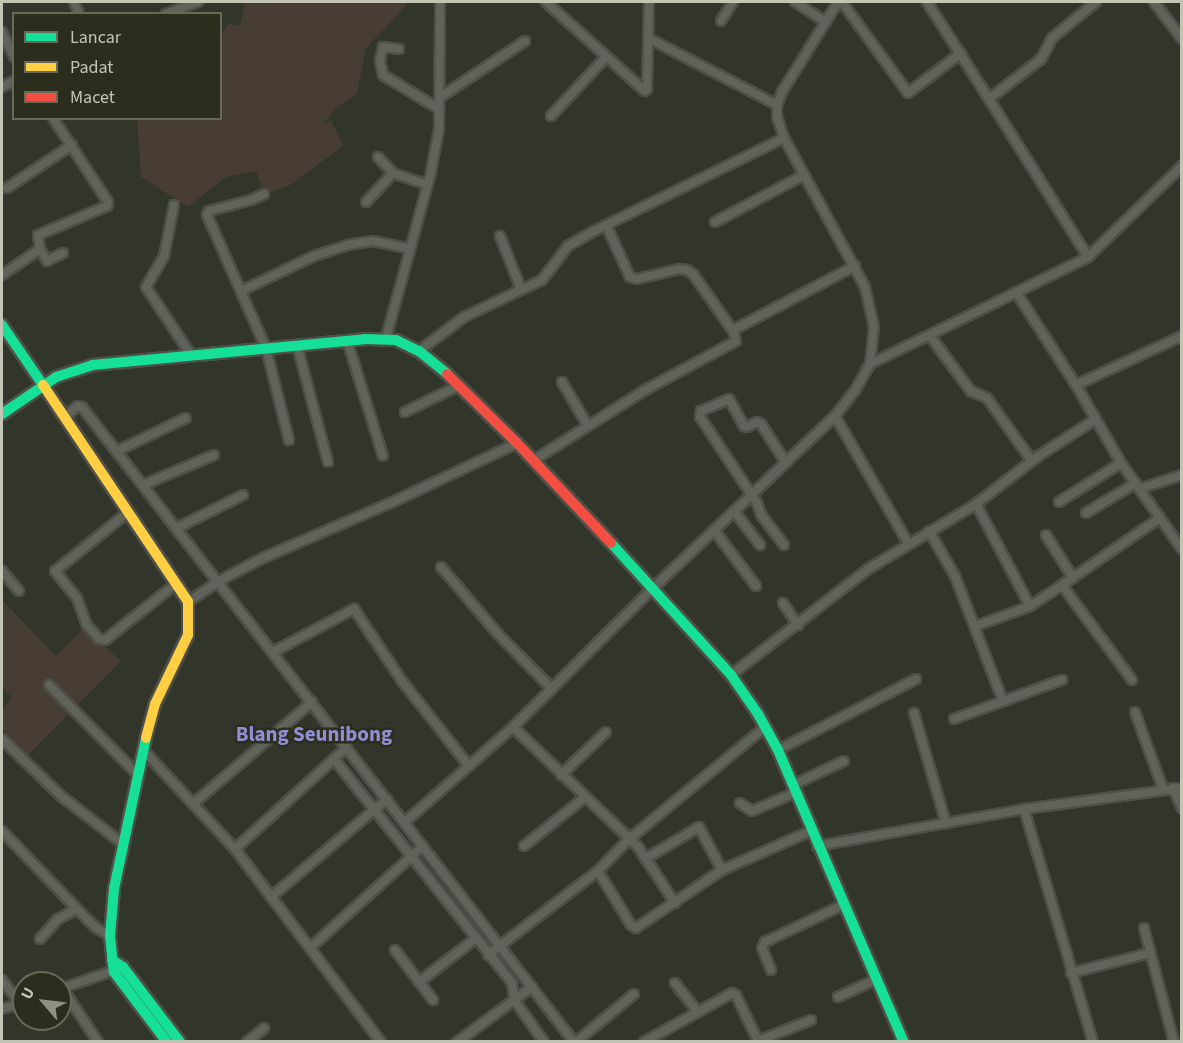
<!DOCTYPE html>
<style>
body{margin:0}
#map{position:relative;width:1183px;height:1043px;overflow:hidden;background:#32352a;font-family:"Source Sans 3",sans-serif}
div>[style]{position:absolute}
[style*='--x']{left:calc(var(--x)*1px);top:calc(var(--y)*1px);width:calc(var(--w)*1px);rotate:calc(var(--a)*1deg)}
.green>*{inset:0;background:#473d34}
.roads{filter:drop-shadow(2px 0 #4e4f48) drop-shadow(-2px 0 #4e4f48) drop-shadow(0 2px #4e4f48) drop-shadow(0 -2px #4e4f48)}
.street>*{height:8px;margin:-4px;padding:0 4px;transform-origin:4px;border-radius:4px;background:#606359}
.fast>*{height:10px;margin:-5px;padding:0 5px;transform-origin:5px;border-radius:5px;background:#16e098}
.slow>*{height:10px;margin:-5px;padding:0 5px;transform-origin:5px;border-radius:5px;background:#ffcf43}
.jam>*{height:10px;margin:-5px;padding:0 5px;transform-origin:5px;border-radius:5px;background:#f24e42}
span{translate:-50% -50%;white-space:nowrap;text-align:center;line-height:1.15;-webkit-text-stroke:5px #2c2e1d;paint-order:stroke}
.quarter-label{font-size:21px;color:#908fd6;font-weight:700}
.frame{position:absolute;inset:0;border:3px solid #c2c5b4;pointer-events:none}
.legend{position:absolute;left:12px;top:12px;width:210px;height:108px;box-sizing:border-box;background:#2c2e1d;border:2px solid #686a59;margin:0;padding:8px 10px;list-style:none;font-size:18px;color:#c2c5b4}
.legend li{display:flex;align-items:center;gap:12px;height:30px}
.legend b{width:30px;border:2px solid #686a59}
.north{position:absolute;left:12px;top:971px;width:60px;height:60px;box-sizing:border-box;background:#2c2e1d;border:2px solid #686a59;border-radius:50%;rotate:298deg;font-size:16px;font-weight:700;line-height:24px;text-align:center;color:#c2c5b4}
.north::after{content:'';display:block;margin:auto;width:21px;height:27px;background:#909384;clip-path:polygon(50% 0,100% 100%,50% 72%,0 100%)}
</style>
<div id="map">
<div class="green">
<i style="clip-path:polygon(245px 2px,407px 2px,406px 6px,366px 48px,357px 93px,335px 109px,323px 124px,331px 120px,343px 146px,290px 185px,264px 194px,256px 171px,226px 177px,188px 207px,141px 177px,137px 119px,220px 118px,221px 35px,229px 24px,240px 25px)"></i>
<i style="clip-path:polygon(2px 600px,56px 656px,84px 628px,121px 661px,27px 756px,2px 729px,2px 710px,12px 698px,2px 686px)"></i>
</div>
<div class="roads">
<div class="street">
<i style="--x:74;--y:2;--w:13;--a:67"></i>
<i style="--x:546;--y:2;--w:133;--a:42"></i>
<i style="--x:645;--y:91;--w:3;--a:-45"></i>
<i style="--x:647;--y:89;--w:87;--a:-88.7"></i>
<i style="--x:795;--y:2;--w:37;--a:33"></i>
<i style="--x:842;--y:2;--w:112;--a:54"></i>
<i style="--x:908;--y:93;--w:66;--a:-37"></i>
<i style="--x:927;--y:2;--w:115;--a:57.4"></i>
<i style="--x:989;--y:99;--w:66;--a:-37.6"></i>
<i style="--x:1041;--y:59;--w:24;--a:-62"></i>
<i style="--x:1052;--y:38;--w:57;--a:-39.3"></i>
<i style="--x:1154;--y:2;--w:46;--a:52.9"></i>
<i style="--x:166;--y:14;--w:34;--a:-21"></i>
<i style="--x:721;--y:21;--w:22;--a:-58"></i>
<i style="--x:2;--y:32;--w:28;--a:64"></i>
<i style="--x:648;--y:38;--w:145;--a:27.4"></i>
<i style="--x:399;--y:49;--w:16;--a:-173"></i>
<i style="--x:383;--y:47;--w:14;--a:102"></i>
<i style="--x:380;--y:61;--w:14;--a:78"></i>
<i style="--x:383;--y:75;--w:66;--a:31.3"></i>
<i style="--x:2;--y:87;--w:13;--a:-27"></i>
<i style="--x:439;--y:98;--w:103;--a:-33.5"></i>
<i style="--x:989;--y:99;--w:186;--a:57.9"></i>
<i style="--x:551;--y:116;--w:81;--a:-47"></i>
<i style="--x:378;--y:157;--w:22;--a:47"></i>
<i style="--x:393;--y:173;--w:36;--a:19"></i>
<i style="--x:7;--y:188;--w:78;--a:-33.5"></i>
<i style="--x:264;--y:194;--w:14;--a:155"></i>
<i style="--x:251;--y:200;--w:43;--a:165.3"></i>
<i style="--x:209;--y:211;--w:4;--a:117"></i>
<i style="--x:207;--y:215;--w:145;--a:66.1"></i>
<i style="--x:266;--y:348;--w:95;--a:76"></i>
<i style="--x:366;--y:202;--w:40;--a:-47"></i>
<i style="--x:174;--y:205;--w:52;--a:101.1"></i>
<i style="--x:164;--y:256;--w:36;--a:120"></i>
<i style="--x:146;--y:287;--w:82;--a:56.5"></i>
<i style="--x:715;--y:222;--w:101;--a:-27.8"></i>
<i style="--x:606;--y:225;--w:57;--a:65.2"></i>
<i style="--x:630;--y:277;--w:7;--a:16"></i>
<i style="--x:637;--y:279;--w:43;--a:-13.4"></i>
<i style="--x:679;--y:269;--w:8;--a:7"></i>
<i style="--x:687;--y:270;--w:7;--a:34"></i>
<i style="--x:693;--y:274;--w:70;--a:54.9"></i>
<i style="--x:500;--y:236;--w:57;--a:68.4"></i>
<i style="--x:40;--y:249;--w:14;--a:-98"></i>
<i style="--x:38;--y:235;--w:75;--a:-22.8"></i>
<i style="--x:107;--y:206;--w:4;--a:-76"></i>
<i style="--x:108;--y:202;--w:100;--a:-123.2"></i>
<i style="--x:2;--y:275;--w:46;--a:-34.4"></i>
<i style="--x:40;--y:249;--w:14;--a:60"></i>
<i style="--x:47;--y:261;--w:18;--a:-27"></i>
<i style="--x:241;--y:291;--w:81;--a:-25.6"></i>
<i style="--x:314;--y:256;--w:35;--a:-18"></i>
<i style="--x:347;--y:245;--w:26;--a:-9"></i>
<i style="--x:373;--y:241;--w:38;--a:12"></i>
<i style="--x:1016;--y:292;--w:111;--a:57.2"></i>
<i style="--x:1076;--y:385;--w:90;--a:60"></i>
<i style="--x:1121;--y:463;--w:105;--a:54.7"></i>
<i style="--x:930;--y:336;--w:69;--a:53.3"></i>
<i style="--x:971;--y:391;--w:17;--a:24"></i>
<i style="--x:987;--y:398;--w:77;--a:54.5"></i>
<i style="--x:386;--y:338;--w:172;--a:-74.8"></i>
<i style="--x:431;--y:172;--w:44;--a:-79.5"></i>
<i style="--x:439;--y:129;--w:127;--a:-89.5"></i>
<i style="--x:347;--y:340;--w:121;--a:72.8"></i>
<i style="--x:297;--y:345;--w:121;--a:75.2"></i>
<i style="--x:419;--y:351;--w:56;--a:-37.1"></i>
<i style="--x:464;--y:317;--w:86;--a:-25.4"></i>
<i style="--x:542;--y:280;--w:43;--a:-52.6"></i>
<i style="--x:568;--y:246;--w:30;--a:-30"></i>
<i style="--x:594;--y:231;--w:212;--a:-26.1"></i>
<i style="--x:870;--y:364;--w:243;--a:-26.1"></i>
<i style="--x:1088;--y:257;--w:131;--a:-44.1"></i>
<i style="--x:562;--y:382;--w:51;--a:59.4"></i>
<i style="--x:1076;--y:385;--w:117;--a:-24.8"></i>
<i style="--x:405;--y:412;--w:61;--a:-26.1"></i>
<i style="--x:835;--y:416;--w:146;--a:60.1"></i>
<i style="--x:64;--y:418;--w:18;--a:-41"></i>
<i style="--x:78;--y:406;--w:4;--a:14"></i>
<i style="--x:82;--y:407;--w:803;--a:52.23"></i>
<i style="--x:117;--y:451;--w:76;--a:-25.6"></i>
<i style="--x:534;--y:460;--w:131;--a:-32.2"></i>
<i style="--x:645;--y:390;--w:103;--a:-28.3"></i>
<i style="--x:736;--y:341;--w:11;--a:-105"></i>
<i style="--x:733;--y:330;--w:138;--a:-27.7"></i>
<i style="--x:143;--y:485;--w:77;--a:-22.9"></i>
<i style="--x:1139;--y:489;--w:45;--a:-18"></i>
<i style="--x:1059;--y:502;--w:73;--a:-32.2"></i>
<i style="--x:976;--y:504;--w:115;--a:62.1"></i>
<i style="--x:734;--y:511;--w:43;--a:52.6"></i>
<i style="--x:127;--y:513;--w:92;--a:141.1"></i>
<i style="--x:55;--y:571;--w:35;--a:51"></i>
<i style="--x:77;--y:598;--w:29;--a:70"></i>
<i style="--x:87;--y:625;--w:18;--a:49"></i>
<i style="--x:99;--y:639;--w:6;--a:9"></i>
<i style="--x:105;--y:640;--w:90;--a:-38.3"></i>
<i style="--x:1086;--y:513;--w:58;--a:-31"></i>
<i style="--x:177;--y:528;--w:74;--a:-26.6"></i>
<i style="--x:714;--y:530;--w:70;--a:53.1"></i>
<i style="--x:929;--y:531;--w:52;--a:60"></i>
<i style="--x:955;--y:576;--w:134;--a:69"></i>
<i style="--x:1046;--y:535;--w:51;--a:57.9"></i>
<i style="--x:784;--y:545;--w:39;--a:-127"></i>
<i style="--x:761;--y:514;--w:12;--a:-110"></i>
<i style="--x:757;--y:503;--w:103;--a:-123.5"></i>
<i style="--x:700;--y:417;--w:6;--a:-81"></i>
<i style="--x:701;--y:411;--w:30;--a:-23"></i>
<i style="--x:729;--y:399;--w:31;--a:61"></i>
<i style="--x:744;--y:426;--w:3;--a:18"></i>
<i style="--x:747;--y:427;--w:11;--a:-27"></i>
<i style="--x:757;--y:422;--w:4;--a:27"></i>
<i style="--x:761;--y:424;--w:46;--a:57.3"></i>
<i style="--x:441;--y:567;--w:88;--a:49.6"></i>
<i style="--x:498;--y:634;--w:77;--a:45.5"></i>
<i style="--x:2;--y:571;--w:26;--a:50"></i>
<i style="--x:188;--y:602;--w:37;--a:-34"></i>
<i style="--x:219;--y:581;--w:52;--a:-27.6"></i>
<i style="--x:265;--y:557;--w:139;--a:-23.3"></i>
<i style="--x:393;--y:502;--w:137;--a:-25.4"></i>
<i style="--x:783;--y:603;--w:27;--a:56"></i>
<i style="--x:976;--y:626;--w:58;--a:-20.3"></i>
<i style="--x:1030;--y:606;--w:38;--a:-33"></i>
<i style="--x:273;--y:652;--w:92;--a:-28"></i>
<i style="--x:354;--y:609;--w:87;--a:56.3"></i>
<i style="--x:402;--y:681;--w:108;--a:51.8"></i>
<i style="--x:731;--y:675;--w:173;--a:-37.7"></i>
<i style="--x:868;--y:569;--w:126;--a:-31"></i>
<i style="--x:976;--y:504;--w:77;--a:-37.6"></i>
<i style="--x:1037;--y:457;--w:70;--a:-32.8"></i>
<i style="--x:1132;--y:680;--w:118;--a:-126.4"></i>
<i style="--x:1062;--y:585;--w:119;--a:-34.4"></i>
<i style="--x:49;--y:685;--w:125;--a:45.3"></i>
<i style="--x:1135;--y:712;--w:82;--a:70"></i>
<i style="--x:914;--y:713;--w:115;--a:73.8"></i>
<i style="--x:954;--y:719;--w:115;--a:-19.9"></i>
<i style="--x:513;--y:727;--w:173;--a:43.8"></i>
<i style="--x:638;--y:847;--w:67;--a:56.5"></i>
<i style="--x:2;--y:739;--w:82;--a:44"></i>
<i style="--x:61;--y:796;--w:78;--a:37.7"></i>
<i style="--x:143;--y:750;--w:135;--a:47.1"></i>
<i style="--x:235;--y:849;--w:242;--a:52.9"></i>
<i style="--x:778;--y:750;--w:155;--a:-27.2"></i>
<i style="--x:334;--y:759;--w:286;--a:51.5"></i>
<i style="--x:512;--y:983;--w:18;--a:81"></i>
<i style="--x:515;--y:1001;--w:50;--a:54.7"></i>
<i style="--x:561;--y:775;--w:62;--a:-43.7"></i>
<i style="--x:793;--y:785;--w:56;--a:-25.2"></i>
<i style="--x:1173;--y:788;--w:22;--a:66"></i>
<i style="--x:740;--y:803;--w:14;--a:34"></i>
<i style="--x:752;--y:811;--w:49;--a:-22.9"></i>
<i style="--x:193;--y:804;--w:157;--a:-40.6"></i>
<i style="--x:1024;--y:809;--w:243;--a:73.5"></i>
<i style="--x:405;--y:822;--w:144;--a:-41.3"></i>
<i style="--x:513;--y:727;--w:197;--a:-44.8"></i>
<i style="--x:653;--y:588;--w:250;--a:-43.4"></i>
<i style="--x:835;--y:416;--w:34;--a:-52"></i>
<i style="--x:856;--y:389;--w:29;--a:-61"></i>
<i style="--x:870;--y:364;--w:37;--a:-84"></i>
<i style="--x:874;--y:327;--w:41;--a:-102.7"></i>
<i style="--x:865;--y:287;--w:170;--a:-118.5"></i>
<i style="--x:784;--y:138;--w:22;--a:-108"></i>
<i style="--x:777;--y:117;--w:12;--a:-90"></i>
<i style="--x:777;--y:105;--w:14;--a:-69"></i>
<i style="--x:782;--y:92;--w:106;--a:-58.1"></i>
<i style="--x:2;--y:831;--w:108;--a:46.1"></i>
<i style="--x:77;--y:909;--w:25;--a:45"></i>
<i style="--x:95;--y:927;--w:17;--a:31"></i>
<i style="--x:524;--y:846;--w:77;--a:-38.7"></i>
<i style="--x:817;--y:846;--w:210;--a:-10.1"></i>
<i style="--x:1024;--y:809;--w:159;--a:-7.6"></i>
<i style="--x:235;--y:849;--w:151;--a:-42.3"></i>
<i style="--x:645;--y:859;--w:63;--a:-30.7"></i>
<i style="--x:699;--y:827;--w:49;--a:61.9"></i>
<i style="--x:598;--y:871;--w:63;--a:58.6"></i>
<i style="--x:631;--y:925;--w:6;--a:31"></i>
<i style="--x:636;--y:928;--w:104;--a:-34"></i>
<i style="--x:722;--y:870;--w:97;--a:-23.7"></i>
<i style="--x:271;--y:897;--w:152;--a:-40.2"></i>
<i style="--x:1144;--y:928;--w:118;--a:75.3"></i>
<i style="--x:40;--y:939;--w:27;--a:-48"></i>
<i style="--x:58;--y:919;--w:21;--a:-28"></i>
<i style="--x:310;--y:948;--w:152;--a:-42.1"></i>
<i style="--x:395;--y:950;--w:63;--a:52.8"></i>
<i style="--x:488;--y:955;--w:138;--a:-37.4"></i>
<i style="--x:598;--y:871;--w:43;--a:-45.9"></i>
<i style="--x:628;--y:840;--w:178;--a:-39.5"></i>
<i style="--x:771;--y:970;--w:24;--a:-112"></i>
<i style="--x:762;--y:948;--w:7;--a:-63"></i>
<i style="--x:765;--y:942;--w:86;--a:-25.4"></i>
<i style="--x:1071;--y:973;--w:81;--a:-14.2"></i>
<i style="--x:2;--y:980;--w:29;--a:52"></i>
<i style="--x:419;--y:982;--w:71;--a:-37.5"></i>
<i style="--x:675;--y:983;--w:36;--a:52"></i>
<i style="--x:60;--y:989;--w:61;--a:-19"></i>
<i style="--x:63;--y:989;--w:64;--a:56.6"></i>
<i style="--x:838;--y:997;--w:43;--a:-24.8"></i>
<i style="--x:2;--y:1009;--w:22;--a:-18"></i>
<i style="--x:247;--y:1042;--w:22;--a:-39"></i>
<i style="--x:457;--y:1042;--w:93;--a:-36.3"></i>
<i style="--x:576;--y:1042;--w:75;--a:-39.6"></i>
<i style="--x:644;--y:1042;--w:101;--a:-29.1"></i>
<i style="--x:732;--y:993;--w:4;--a:27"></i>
<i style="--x:736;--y:995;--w:51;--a:64.4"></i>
<i style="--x:758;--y:1041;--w:57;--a:-21.6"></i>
</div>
<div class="fast">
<i style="--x:2;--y:325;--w:73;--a:55.7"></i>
<i style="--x:2;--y:414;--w:65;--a:-34.4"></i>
<i style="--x:56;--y:377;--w:38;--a:-18"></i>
<i style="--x:92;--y:365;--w:274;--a:-5.4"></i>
<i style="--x:365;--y:339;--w:31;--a:2"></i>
<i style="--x:396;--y:340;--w:25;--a:26"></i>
<i style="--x:419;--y:351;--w:36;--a:39"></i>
<i style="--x:611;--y:543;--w:178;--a:47.7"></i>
<i style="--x:731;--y:675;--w:47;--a:55.3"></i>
<i style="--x:758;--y:714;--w:41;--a:60.9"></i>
<i style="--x:778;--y:750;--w:318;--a:66.7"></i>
<i style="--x:146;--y:738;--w:154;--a:102"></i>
<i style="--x:114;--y:889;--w:47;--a:94.9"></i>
<i style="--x:110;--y:936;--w:36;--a:84"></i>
<i style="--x:114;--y:972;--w:88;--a:52.9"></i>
<i style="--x:112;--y:960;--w:13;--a:32"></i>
<i style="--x:123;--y:967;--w:94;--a:52.8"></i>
</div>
<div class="slow">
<i style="--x:43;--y:385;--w:261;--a:56.2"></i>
<i style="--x:188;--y:602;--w:33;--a:90"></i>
<i style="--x:188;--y:635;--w:76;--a:115.6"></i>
<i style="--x:155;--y:704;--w:35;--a:105"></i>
</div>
<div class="jam">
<i style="--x:447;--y:374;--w:98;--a:44.6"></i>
<i style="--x:517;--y:443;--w:137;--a:46.8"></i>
</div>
</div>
<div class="quarter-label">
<span style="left:314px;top:734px">Blang Seunibong</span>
</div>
<div class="frame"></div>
<ul class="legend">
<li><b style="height:8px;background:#16e098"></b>Lancar</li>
<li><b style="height:8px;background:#ffcf43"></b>Padat</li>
<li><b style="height:8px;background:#f24e42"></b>Macet</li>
</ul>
<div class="north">U</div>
</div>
